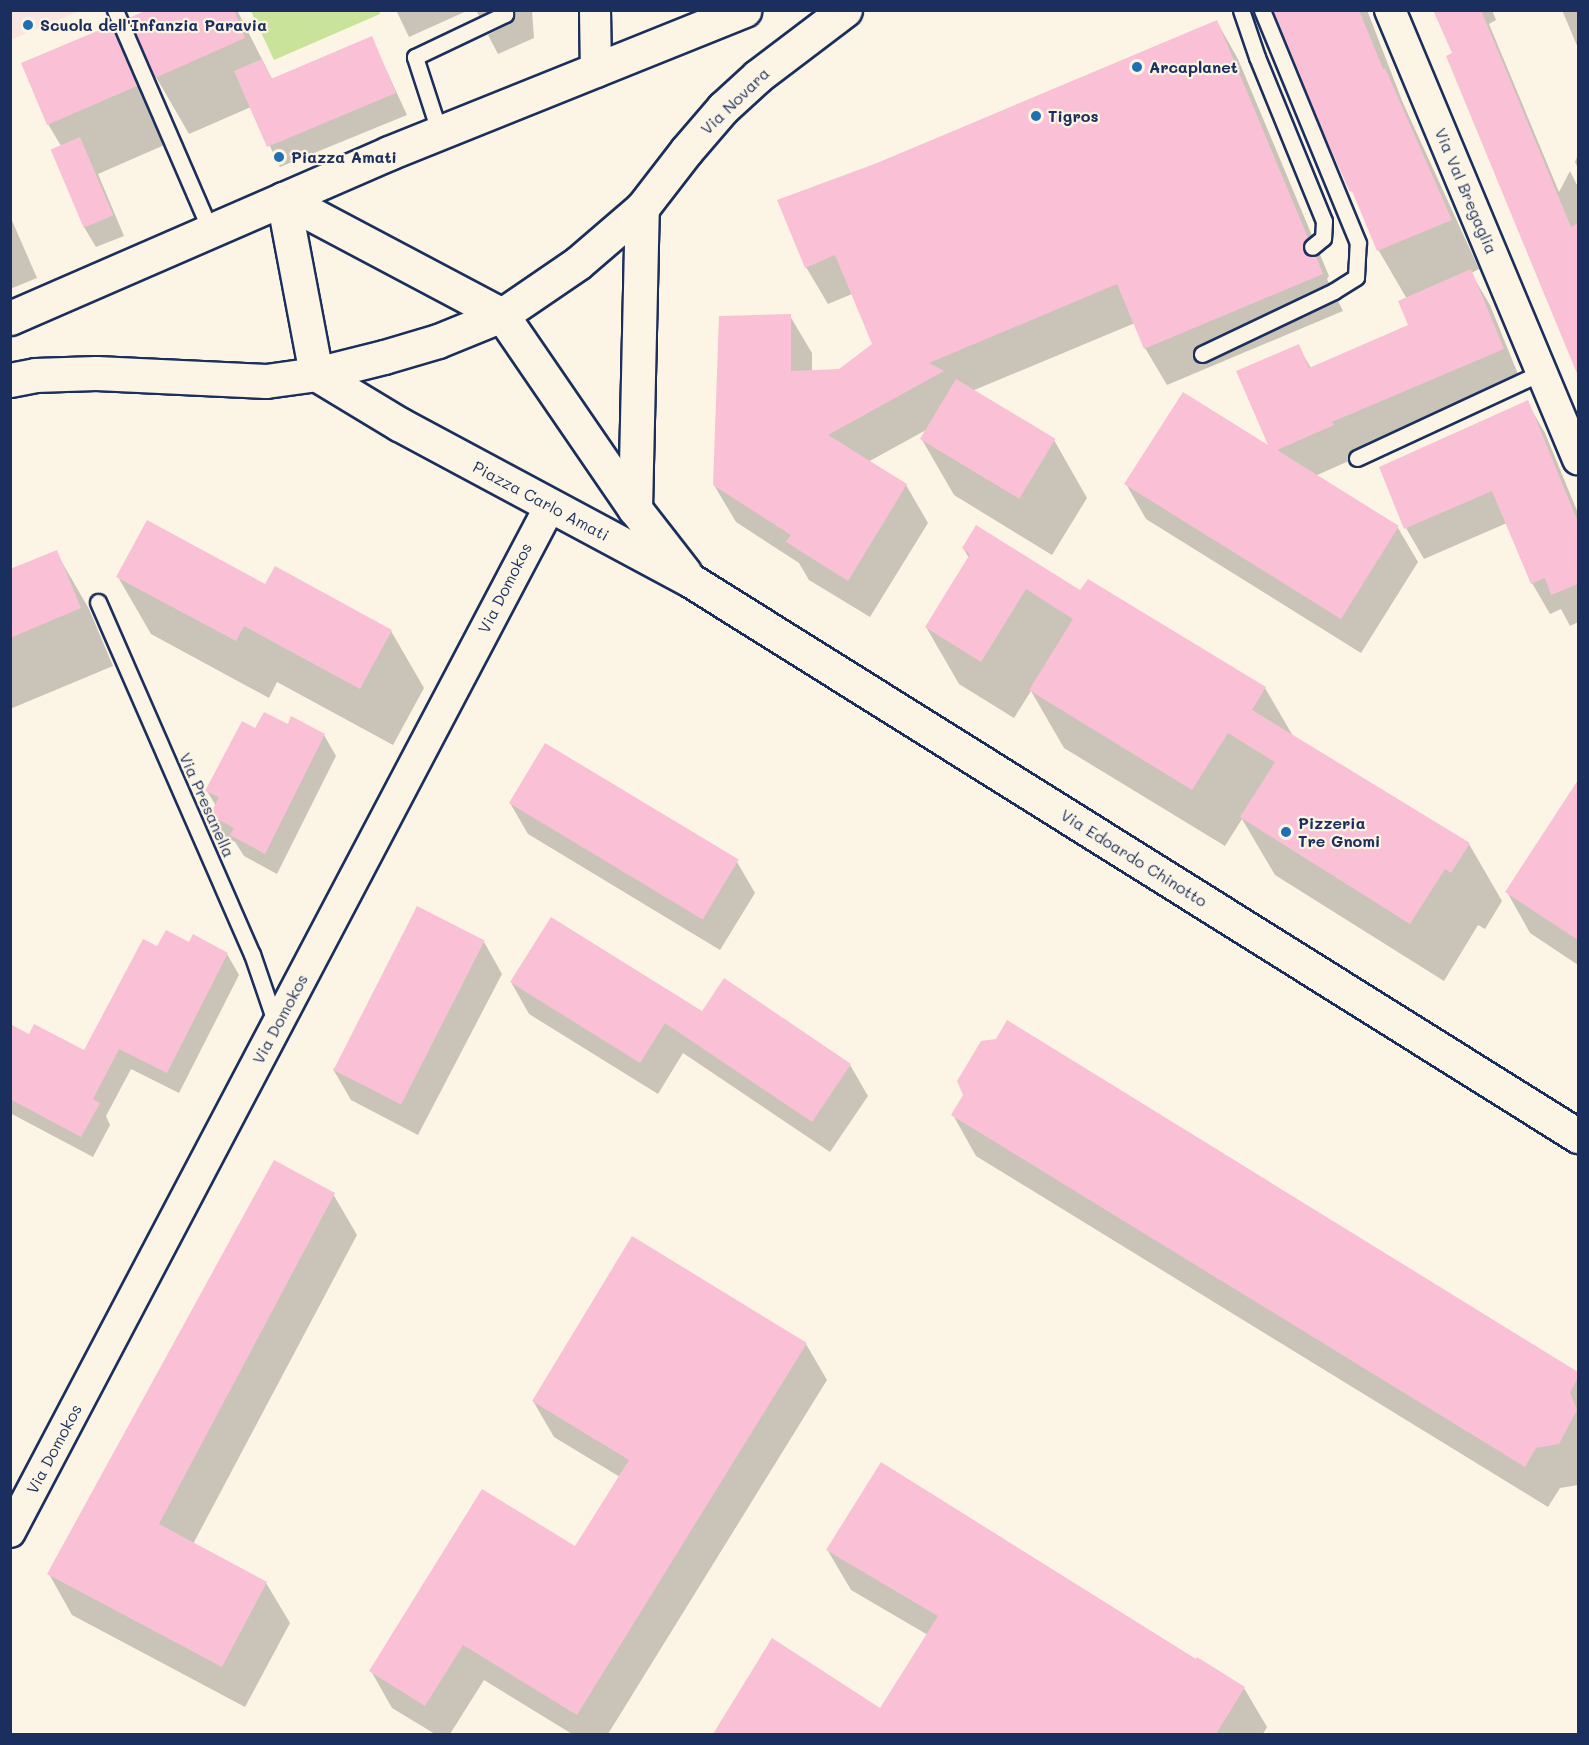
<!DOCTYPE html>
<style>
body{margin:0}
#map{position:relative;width:1589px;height:1745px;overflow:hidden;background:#fcf5e5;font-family:Mali,sans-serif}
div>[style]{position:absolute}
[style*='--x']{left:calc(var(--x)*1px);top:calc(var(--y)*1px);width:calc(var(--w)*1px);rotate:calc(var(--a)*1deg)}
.built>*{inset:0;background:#fbe5e0}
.green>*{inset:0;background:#c9e49a}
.shadow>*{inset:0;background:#0003}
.building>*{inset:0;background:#fac1d6;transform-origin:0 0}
.roads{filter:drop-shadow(2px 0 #1b2f5e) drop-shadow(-2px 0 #1b2f5e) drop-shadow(0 2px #1b2f5e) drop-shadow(0 -2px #1b2f5e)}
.lane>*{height:15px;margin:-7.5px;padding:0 7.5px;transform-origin:7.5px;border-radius:7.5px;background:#fcf5e5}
.street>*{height:30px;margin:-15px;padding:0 15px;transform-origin:15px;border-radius:15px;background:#fcf5e5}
.secondary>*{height:33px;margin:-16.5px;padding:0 16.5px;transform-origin:16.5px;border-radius:16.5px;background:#fcf5e5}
.dots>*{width:16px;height:16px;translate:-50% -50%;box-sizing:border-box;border:3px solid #fcf5e5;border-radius:50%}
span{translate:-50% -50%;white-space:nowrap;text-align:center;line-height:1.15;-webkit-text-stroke:4.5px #fcf5e5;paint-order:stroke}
.poi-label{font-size:16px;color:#1b2f5e;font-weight:700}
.left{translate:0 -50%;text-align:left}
.street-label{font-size:16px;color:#1b2f5e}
.frame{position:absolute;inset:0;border:12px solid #1b2f5e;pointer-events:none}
</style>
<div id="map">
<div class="built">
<i style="clip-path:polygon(11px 10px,79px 10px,79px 11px,11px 40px)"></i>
</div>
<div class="green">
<i style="clip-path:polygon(379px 10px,380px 14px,274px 60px,251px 11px)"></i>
</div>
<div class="shadow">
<i style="clip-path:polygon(151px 10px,237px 10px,272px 79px,371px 37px,407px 115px,280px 167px,251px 107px,189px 134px,156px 77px)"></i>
<i style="clip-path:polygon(396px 10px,469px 10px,409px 37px)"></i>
<i style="clip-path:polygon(476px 10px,532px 10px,534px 38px,498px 54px,488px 35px,514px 21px,515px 14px,508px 14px,486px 29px)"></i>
<i style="clip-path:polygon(1274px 10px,1367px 10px,1403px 103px,1479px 269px,1471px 273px,1490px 305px,1522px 384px,1315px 476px,1398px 528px,1418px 562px,1361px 653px,1146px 519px,1126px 484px,1272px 449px,1298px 346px,1311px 368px,1410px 326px,1407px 299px,1379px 251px)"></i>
<i style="clip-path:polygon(1435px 10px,1492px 10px,1496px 20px,1489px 24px,1559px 192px,1570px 171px,1578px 187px,1578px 374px,1448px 57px,1454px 53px)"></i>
<i style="clip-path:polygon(1562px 10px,1578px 10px,1578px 48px)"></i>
<i style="clip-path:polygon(1217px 22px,1238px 59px,1329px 276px,1327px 279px,1343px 311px,1167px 385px,1145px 348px,1135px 323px,972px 391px,1054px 440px,1087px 498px,1052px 555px,954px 495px,921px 438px,926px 430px,868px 462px,906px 485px,928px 523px,870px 617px,809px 580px,799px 563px,736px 522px,714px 485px,790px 316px,812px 353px,812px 372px,840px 371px,873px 345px,852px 294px,828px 304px,806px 267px,878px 164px)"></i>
<i style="clip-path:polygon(111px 28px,144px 86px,169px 143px,98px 174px,124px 236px,96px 247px,84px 227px,52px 150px,61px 146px,48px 124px)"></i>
<i style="clip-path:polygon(1578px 154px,1578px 168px,1575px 162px)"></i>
<i style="clip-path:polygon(10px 216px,37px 278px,10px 289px)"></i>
<i style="clip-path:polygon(1527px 402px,1545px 433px,1578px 513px,1578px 622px,1570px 626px,1561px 609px,1550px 614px,1532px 583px,1507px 523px,1424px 559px,1406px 528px)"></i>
<i style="clip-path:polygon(963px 548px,1081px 592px,1265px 688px,1293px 736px,1469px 844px,1502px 901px,1485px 929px,1478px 925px,1444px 981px,1275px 875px,1242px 819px,1225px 846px,1064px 748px,1031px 691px,1014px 718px,959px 684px,926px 627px,969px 558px)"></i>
<i style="clip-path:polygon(56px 552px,89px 609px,113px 666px,10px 709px,10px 571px)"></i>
<i style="clip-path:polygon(118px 577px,266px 586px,391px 631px,424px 688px,393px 745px,277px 682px,269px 698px,151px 634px)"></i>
<i style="clip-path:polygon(288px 726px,324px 735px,336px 756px,277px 874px,244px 856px,235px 842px,224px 836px,212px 815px,216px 806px,207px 791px,256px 730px)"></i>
<i style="clip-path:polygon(1578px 782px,1578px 965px,1530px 933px,1507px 892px)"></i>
<i style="clip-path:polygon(510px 803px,737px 862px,755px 893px,720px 950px,528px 834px)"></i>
<i style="clip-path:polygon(484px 942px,502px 974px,418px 1135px,351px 1100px,333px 1069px)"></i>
<i style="clip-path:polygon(190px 944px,227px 954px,239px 975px,179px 1093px,131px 1069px,106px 1116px,110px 1125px,93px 1157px,10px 1113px,10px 1026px,29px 1036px,85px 1053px,157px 948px)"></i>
<i style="clip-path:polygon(511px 982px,702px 1013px,850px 1065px,868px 1096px,830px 1152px,683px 1053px,658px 1094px,529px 1014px)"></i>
<i style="clip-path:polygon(1008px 1022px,1578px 1374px,1578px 1485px,1560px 1488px,1548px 1507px,976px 1156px,953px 1115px)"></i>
<i style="clip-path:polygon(333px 1194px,357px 1235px,193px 1544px,266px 1583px,290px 1623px,245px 1707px,72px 1615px,49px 1574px)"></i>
<i style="clip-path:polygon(806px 1344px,827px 1380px,608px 1734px,572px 1734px,484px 1680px,450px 1734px,435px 1734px,392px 1708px,371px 1671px,576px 1548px,620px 1477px,554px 1437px,533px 1401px)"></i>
<i style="clip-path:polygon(828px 1551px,1197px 1661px,1244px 1688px,1267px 1727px,1263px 1734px,724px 1734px,719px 1727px,881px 1710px,928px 1635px,851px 1590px)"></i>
</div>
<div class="building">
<i style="clip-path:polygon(147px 10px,234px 10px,245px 38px,155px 78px,129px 18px)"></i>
<i style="clip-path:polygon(1273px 10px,1359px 10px,1383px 69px,1385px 68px,1452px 220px,1377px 251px,1352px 191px,1350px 192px,1320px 126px)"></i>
<i style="clip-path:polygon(1433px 10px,1481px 10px,1571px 227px,1578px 223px,1578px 376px,1446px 56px,1452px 53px)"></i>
<i style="clip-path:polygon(1217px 20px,1308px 238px,1303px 249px,1308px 256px,1316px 256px,1323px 274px,1144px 349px,1117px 284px,929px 363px,944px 371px,828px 435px,907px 484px,848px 581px,786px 542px,791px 535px,713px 485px,719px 316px,791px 314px,791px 371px,839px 369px,872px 344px,835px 255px,805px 268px,777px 200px,877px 163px)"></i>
<i style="clip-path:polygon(109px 26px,111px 26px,137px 86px,47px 125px,21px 63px)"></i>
<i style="clip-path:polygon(372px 36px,396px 93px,267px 147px,234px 71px,262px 59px,271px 79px)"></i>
<i style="left:80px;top:137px;width:85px;height:32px;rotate:67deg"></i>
<i style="clip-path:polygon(1471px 269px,1504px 349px,1332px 422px,1334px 425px,1277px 450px,1399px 526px,1341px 619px,1124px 484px,1183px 392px,1268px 445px,1236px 371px,1299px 344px,1309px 368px,1408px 325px,1398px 301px)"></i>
<i style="left:956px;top:379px;width:116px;height:70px;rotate:31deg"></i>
<i style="clip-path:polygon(1528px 400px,1578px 522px,1578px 584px,1551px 595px,1545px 578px,1531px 584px,1492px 491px,1404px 529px,1379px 467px)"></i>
<i style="clip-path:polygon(147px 520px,265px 584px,275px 566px,392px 630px,360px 689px,244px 626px,236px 641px,116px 577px)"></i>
<i style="clip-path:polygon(976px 525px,1080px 590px,1088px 579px,1266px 687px,1252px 710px,1470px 843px,1451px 873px,1445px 869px,1410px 924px,1240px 817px,1275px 762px,1228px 733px,1192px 790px,1029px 690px,1073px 619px,1026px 589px,981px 662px,925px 627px,970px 554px,962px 548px)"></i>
<i style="clip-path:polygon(57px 550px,81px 608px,10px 638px,10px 569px)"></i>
<i style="clip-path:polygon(264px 712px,288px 724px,291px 716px,325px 734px,265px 854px,230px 835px,234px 828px,210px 815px,219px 797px,205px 791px,242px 721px,255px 728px)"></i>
<i style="left:545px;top:743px;width:226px;height:70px;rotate:31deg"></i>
<i style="clip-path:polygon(1578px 780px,1578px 940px,1505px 892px)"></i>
<i style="left:417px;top:906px;width:76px;height:184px;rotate:27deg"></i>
<i style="clip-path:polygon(551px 917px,702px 1011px,724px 978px,851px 1064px,812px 1122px,665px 1023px,640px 1063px,510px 982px)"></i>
<i style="clip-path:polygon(166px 930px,189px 942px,193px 934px,228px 953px,167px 1073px,119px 1049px,93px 1099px,100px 1103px,81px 1137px,10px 1099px,10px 1024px,29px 1034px,34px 1024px,84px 1050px,143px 939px,157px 946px)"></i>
<i style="clip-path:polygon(1007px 1020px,1578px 1372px,1578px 1378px,1570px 1392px,1577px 1410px,1559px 1444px,1536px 1448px,1525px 1467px,951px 1115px,963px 1095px,957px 1081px,981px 1041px,996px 1039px)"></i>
<i style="clip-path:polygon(274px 1160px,335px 1193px,159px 1524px,267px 1582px,222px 1667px,47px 1574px)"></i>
<i style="clip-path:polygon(632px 1236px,807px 1343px,577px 1715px,463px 1645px,425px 1706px,369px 1671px,482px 1489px,575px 1546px,629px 1460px,532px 1401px)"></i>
<i style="clip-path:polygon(881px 1462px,1196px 1659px,1197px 1657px,1245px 1687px,1216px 1734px,713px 1734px,772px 1638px,880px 1708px,938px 1616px,826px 1550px)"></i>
</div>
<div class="roads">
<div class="lane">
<i style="--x:115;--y:10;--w:242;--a:66.6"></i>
<i style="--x:1241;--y:10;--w:50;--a:71.2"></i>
<i style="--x:1257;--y:57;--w:177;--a:67.8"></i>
<i style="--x:1324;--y:221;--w:17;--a:93"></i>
<i style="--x:1323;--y:238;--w:14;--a:141"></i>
<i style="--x:440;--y:134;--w:81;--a:-108"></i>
<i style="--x:415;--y:57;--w:100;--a:-25.5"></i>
<i style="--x:505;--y:14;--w:4;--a:-90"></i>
<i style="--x:1202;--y:354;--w:146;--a:-25.5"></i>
<i style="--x:1334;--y:291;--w:26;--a:-32"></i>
<i style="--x:1356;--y:277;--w:34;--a:-87"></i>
<i style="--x:1358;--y:243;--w:252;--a:-112.4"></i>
<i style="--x:1357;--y:458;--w:204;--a:-24.9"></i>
<i style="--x:98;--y:602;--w:384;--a:66.4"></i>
<i style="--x:252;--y:954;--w:74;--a:71.1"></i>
</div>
<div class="street">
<i style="--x:595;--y:10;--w:62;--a:89.1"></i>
<i style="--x:1390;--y:10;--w:487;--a:67.3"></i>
<i style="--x:10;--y:1532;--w:1159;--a:-62.24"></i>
</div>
<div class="secondary">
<i style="--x:283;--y:199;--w:178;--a:79.3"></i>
<i style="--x:316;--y:374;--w:97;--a:31.1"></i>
<i style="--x:399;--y:424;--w:330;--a:28.2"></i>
<i style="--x:690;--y:580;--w:1048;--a:32.05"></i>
<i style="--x:283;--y:199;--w:248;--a:27.9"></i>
<i style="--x:502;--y:315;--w:235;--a:55.6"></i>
<i style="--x:635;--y:509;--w:80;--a:52.1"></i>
<i style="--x:10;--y:318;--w:413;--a:-23.5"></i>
<i style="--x:389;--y:153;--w:383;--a:-21.9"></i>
<i style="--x:10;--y:380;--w:25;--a:-11"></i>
<i style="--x:35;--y:375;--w:61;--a:-1.9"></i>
<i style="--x:96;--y:373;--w:170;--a:2.7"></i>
<i style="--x:266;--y:381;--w:50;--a:-8"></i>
<i style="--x:316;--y:374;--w:70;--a:-14"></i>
<i style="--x:384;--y:357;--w:56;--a:-16.5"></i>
<i style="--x:438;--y:341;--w:69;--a:-22.1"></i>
<i style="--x:502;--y:315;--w:92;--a:-34.4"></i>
<i style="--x:578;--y:263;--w:84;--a:-40.7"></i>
<i style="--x:642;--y:208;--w:72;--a:-52.3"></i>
<i style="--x:686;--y:151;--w:57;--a:-49.3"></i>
<i style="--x:723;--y:108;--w:47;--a:-42.4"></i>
<i style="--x:758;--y:76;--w:109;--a:-37.2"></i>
<i style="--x:635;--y:509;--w:301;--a:-88.7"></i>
</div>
</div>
<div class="dots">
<i style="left:28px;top:25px;background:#1f6fb2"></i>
<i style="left:1137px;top:67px;background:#1f6fb2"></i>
<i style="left:1036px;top:116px;background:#1f6fb2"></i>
<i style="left:279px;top:157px;background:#1f6fb2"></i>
<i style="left:1286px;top:832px;background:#1f6fb2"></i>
</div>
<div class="poi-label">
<span class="left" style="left:40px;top:25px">Scuola dell'Infanzia Paravia</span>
<span class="left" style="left:1149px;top:67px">Arcaplanet</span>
<span class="left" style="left:1048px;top:116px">Tigros</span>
<span class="left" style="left:291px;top:157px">Piazza Amati</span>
<span class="left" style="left:1298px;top:832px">Pizzeria<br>Tre Gnomi</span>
</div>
<div class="street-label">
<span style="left:735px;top:101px;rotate:-44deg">Via Novara</span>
<span style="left:1466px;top:191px;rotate:67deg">Via Val Bregaglia</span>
<span style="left:541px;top:501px;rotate:28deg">Piazza Carlo Amati</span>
<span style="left:505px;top:588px;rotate:-63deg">Via Domokos</span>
<span style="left:207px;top:805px;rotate:66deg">Via Presanella</span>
<span style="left:1134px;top:858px;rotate:32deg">Via Edoardo Chinotto</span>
<span style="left:280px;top:1019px;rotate:-62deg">Via Domokos</span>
<span style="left:54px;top:1449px;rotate:-62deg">Via Domokos</span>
</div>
<div class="frame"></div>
</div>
